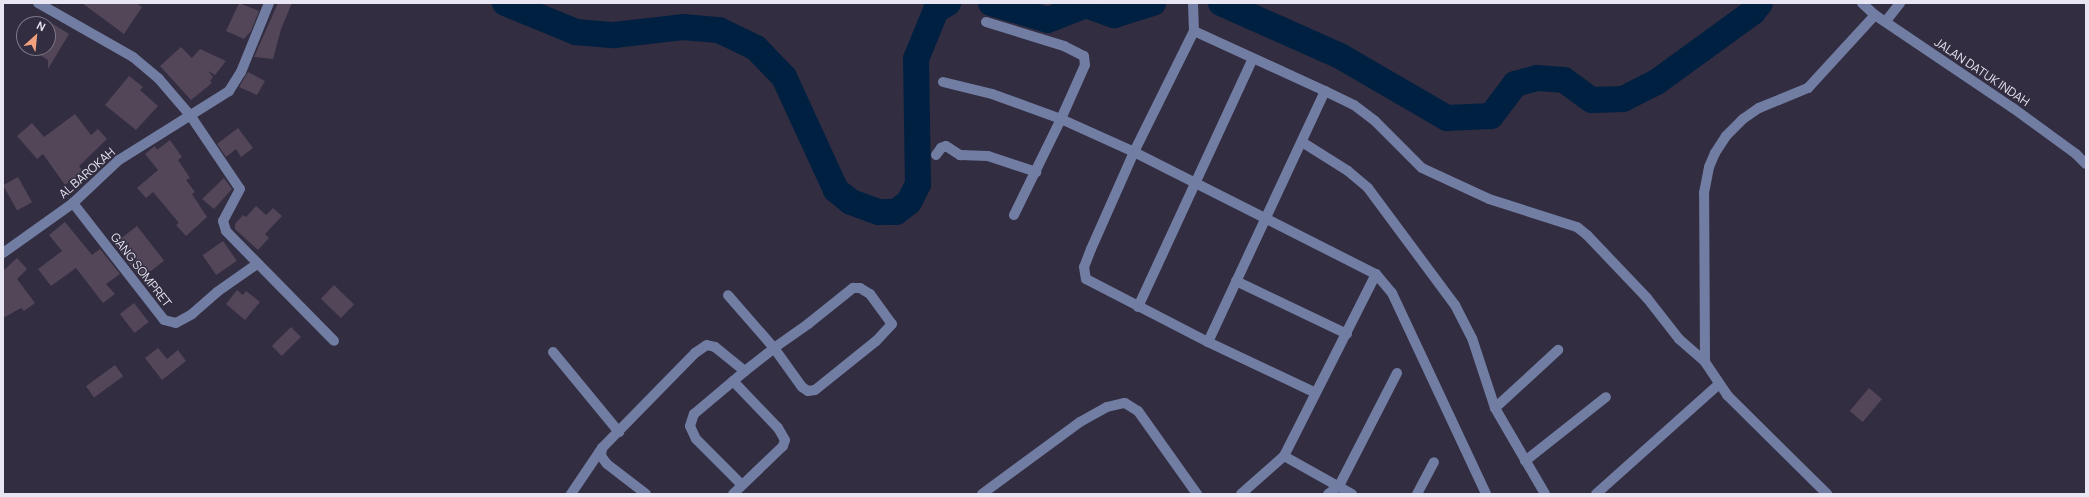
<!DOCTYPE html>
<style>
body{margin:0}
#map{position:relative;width:2089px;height:497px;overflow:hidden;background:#322d40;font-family:Manrope,sans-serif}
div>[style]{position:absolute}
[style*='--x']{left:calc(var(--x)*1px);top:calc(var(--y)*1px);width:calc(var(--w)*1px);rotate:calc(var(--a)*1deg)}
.river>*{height:26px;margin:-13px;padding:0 13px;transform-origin:13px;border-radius:13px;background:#002041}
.building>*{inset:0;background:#534658;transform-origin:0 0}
.minor>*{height:10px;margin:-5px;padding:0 5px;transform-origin:5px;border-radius:5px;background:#727da3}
span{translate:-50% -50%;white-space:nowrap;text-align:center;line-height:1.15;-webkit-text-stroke:3px #322d40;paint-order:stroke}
.street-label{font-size:12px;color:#e8e6f2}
.frame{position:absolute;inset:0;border:4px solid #e8e6f2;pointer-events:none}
.north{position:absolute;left:16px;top:16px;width:40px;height:40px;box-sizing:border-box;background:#322d40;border:1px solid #7b7787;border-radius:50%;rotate:27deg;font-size:11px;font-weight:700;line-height:16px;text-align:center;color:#e8e6f2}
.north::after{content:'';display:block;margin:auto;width:14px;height:18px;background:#f1a17d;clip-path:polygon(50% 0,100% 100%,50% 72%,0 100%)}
</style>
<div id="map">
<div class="river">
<i style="--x:505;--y:3;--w:77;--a:22.2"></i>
<i style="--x:576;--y:32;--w:38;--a:5"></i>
<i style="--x:614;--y:35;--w:69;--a:-6.6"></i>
<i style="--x:683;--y:27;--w:36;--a:5"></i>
<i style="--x:719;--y:30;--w:41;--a:25.9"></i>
<i style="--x:756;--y:48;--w:40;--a:46"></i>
<i style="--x:784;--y:77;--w:124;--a:65.3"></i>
<i style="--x:836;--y:190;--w:19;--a:39"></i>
<i style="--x:851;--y:202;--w:30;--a:20"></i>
<i style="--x:879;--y:212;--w:17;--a:0"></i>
<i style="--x:896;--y:212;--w:16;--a:-38"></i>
<i style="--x:909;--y:202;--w:20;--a:-63"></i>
<i style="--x:918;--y:184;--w:125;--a:-90.9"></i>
<i style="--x:916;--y:59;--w:53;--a:-67.8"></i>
<i style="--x:936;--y:10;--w:14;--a:-30"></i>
<i style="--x:991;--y:3;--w:59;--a:16.6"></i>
<i style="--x:1048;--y:20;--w:41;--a:-21.5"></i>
<i style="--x:1086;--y:5;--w:30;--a:20"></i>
<i style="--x:1114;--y:15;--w:41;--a:-17.1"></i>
<i style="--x:1221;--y:3;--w:130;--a:24"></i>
<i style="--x:1340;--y:56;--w:124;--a:30.1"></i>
<i style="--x:1447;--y:118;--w:44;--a:-2.6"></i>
<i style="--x:1491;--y:116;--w:40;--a:-53"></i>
<i style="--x:1515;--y:84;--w:23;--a:-15"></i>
<i style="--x:1537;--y:78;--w:27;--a:4"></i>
<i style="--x:1564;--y:80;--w:34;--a:36"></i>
<i style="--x:1592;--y:100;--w:31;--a:-2"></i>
<i style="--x:1623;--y:99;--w:39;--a:-27"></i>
<i style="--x:1658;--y:81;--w:117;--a:-36"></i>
<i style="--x:1753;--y:12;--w:11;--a:-52"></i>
</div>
<div class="building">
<i style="clip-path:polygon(82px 3px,136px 3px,142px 7px,124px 34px)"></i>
<i style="clip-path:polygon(239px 3px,259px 11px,251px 31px,244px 39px,226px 31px)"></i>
<i style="clip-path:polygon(278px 3px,292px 3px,281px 29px,273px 59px,254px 57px)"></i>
<i style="clip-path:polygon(48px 21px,69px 34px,48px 69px,48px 60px,29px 48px,48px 48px)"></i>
<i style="clip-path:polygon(181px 47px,192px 58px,200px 49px,226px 61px,215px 75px,208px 71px,213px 77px,210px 81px,212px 83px,191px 100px,160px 66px)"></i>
<i style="clip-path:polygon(248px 72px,265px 81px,257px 95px,239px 87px)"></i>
<i style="clip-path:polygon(129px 76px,143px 87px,140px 90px,158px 106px,136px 130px,105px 105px)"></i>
<i style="clip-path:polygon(75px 114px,91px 135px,98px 129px,107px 139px,79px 166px,83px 172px,65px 185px,43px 154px,37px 159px,17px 136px,32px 123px,44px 137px)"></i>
<i style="clip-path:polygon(238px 128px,253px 148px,241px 157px,236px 149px,226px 157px,217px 144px)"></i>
<i style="clip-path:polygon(170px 140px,182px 157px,178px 160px,190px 178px,186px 180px,195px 192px,192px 194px,207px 217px,186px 236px,176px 225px,179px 223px,153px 192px,146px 198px,137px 188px,158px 170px,145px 154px,155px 146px,157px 150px)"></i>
<i style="left:18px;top:177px;width:29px;height:17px;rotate:61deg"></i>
<i style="clip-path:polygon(224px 178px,232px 189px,214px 209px,202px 199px)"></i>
<i style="clip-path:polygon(256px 206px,266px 215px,273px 208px,282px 216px,265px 234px,269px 238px,258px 250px,235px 229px,235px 224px,243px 215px,246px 217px)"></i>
<i style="clip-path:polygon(65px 222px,92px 255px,100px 249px,120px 274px,106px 284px,115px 294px,103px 303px,76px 268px,51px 286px,38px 269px,62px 251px,49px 235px)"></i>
<i style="left:137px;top:226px;width:44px;height:29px;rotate:52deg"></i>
<i style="left:223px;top:241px;width:24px;height:25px;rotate:55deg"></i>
<i style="clip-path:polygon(17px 258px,27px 269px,17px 279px,35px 303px,24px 311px,21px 308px,3px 318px,3px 271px)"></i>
<i style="left:334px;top:285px;width:28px;height:19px;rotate:44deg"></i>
<i style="clip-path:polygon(237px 290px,243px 295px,246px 291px,260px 302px,245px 320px,226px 304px)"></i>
<i style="left:134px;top:303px;width:24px;height:18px;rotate:52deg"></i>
<i style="left:291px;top:327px;width:14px;height:27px;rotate:45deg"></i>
<i style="clip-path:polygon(158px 348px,167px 359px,178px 350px,186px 361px,162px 380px,145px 358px)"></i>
<i style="left:115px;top:365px;width:14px;height:36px;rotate:54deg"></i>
<i style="left:1869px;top:388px;width:17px;height:30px;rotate:40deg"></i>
</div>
<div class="minor">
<i style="--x:38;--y:3;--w:109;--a:29.6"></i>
<i style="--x:133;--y:57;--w:34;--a:40"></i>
<i style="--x:159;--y:79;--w:48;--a:49.3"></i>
<i style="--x:190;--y:115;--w:89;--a:56"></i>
<i style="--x:240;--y:189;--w:36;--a:118"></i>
<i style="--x:223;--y:221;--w:10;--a:73"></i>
<i style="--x:226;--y:231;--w:154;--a:45.5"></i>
<i style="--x:1193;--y:3;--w:28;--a:88"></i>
<i style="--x:1194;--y:31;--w:135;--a:116.4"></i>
<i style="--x:1134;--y:152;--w:106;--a:113.9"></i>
<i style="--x:1091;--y:249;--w:19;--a:111"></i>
<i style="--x:1084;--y:267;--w:12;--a:81"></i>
<i style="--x:1086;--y:279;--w:137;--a:27.3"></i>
<i style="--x:1208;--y:342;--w:119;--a:25.3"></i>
<i style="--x:1862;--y:3;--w:18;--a:43"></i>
<i style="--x:1875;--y:15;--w:166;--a:34"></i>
<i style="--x:2013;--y:108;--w:78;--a:36.1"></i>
<i style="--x:2076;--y:154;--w:14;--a:45"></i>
<i style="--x:1886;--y:21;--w:23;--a:-52"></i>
<i style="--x:986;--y:22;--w:82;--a:17.1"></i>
<i style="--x:1064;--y:46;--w:22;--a:27"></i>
<i style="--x:1084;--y:56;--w:9;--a:84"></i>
<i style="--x:1085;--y:65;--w:59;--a:114"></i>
<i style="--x:1061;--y:119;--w:80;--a:24.3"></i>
<i style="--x:1134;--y:152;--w:271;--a:26.8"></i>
<i style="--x:1376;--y:274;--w:204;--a:116.8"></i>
<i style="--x:1284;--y:456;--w:78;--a:29.2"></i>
<i style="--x:1194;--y:31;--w:144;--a:24.6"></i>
<i style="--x:1325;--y:91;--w:277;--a:115"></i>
<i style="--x:943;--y:82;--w:50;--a:13.8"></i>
<i style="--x:992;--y:94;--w:73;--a:19.9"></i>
<i style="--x:1061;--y:119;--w:107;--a:116.1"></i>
<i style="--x:1325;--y:91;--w:32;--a:26"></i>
<i style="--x:1354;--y:105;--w:26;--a:37"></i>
<i style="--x:1375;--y:121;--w:66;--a:45"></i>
<i style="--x:1422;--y:168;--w:74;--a:24.8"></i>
<i style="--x:1489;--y:199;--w:92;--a:17.7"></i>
<i style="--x:1577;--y:227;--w:13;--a:39"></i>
<i style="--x:1587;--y:235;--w:87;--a:46.4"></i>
<i style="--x:1647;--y:298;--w:52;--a:52"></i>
<i style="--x:1679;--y:339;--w:35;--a:41"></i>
<i style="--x:1705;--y:362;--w:40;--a:56"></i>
<i style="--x:1727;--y:395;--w:141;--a:44.7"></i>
<i style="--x:1302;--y:142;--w:54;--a:32.2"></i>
<i style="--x:1348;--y:171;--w:26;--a:40"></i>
<i style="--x:1368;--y:188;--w:146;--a:53.4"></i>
<i style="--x:1455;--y:305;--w:37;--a:63"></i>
<i style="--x:1472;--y:338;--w:74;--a:71.8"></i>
<i style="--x:1495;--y:408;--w:99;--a:59.8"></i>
<i style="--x:936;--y:155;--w:9;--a:-54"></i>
<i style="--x:941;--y:148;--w:5;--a:-22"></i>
<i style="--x:946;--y:146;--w:17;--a:33"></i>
<i style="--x:960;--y:155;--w:28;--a:2"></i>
<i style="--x:988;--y:156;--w:51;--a:18.4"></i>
<i style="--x:73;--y:203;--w:148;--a:52.1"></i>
<i style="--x:164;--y:320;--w:12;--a:14"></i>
<i style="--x:176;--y:323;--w:18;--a:-29"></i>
<i style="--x:192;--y:314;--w:33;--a:-41"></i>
<i style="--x:217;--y:292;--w:49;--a:-35"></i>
<i style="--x:3;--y:253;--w:86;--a:-35.5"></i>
<i style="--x:73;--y:203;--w:63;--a:-43.1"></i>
<i style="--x:119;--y:160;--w:130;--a:-32.1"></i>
<i style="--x:229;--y:91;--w:22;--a:-58"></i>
<i style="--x:241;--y:72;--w:74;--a:-67.9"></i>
<i style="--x:1376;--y:274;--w:25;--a:50"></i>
<i style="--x:1392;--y:293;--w:222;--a:64.9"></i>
<i style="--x:1236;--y:281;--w:123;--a:25.5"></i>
<i style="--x:1138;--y:307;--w:274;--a:-65.2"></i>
<i style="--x:553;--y:352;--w:104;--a:50.5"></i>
<i style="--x:1705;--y:362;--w:169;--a:-90.3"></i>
<i style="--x:1704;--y:193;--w:26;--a:-79"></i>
<i style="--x:1709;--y:167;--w:15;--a:-67"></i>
<i style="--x:1715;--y:153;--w:20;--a:-57"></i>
<i style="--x:1726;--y:136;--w:24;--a:-45"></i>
<i style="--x:1743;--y:119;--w:19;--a:-35"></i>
<i style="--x:1759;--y:108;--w:53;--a:-22.2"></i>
<i style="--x:1808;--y:88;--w:99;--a:-47.5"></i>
<i style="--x:1495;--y:408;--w:86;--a:-42.6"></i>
<i style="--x:1525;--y:461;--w:103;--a:-38.3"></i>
<i style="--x:742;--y:485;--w:65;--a:-135"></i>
<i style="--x:696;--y:439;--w:14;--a:-115"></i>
<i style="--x:690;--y:426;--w:13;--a:-72"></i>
<i style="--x:694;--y:414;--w:67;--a:-40.1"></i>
<i style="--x:571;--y:494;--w:55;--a:-56"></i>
<i style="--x:646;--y:494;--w:49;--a:-142.4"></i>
<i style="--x:607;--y:464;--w:10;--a:-127"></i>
<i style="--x:601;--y:456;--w:8;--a:-83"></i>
<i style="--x:602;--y:448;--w:133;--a:-45.6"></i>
<i style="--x:695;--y:353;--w:14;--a:-34"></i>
<i style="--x:707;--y:345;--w:8;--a:14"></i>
<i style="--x:715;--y:347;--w:38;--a:39"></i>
<i style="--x:745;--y:371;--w:37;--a:-38"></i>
<i style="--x:774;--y:348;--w:42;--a:-35.2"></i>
<i style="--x:808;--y:324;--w:58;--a:-38.7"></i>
<i style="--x:853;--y:288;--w:7;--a:0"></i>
<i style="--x:860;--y:288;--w:12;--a:31"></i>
<i style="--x:870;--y:294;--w:37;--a:54"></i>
<i style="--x:892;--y:324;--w:23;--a:133"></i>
<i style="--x:876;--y:341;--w:78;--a:141.2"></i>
<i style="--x:815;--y:390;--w:7;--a:172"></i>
<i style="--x:808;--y:391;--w:7;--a:-146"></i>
<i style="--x:802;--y:387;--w:48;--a:-125.7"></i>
<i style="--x:774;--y:348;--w:70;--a:-131"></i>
<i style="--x:733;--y:494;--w:69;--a:-43.8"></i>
<i style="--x:783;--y:446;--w:6;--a:-72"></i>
<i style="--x:785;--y:440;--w:14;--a:-120"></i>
<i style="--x:778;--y:428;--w:65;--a:-133.8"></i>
<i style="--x:982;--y:494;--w:122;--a:-36.3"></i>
<i style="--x:1080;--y:422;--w:31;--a:-29"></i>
<i style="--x:1107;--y:407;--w:18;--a:-13"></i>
<i style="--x:1125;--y:403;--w:15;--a:32"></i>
<i style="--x:1138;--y:411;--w:102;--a:54.6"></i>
<i style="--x:1241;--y:494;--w:57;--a:-41.5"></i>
<i style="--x:1328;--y:494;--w:14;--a:-36"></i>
<i style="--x:1339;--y:486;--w:127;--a:-62.8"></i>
<i style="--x:1417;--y:494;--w:36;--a:-62"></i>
<i style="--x:1596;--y:494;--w:164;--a:-41.8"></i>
</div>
<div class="street-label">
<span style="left:1982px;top:72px;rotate:34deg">JALAN DATUK INDAH</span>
<span style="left:87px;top:173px;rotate:-41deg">AL BAROKAH</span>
<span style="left:141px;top:270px;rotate:52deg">GANG SOMPRET</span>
</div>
<div class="frame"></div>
<div class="north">N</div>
</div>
